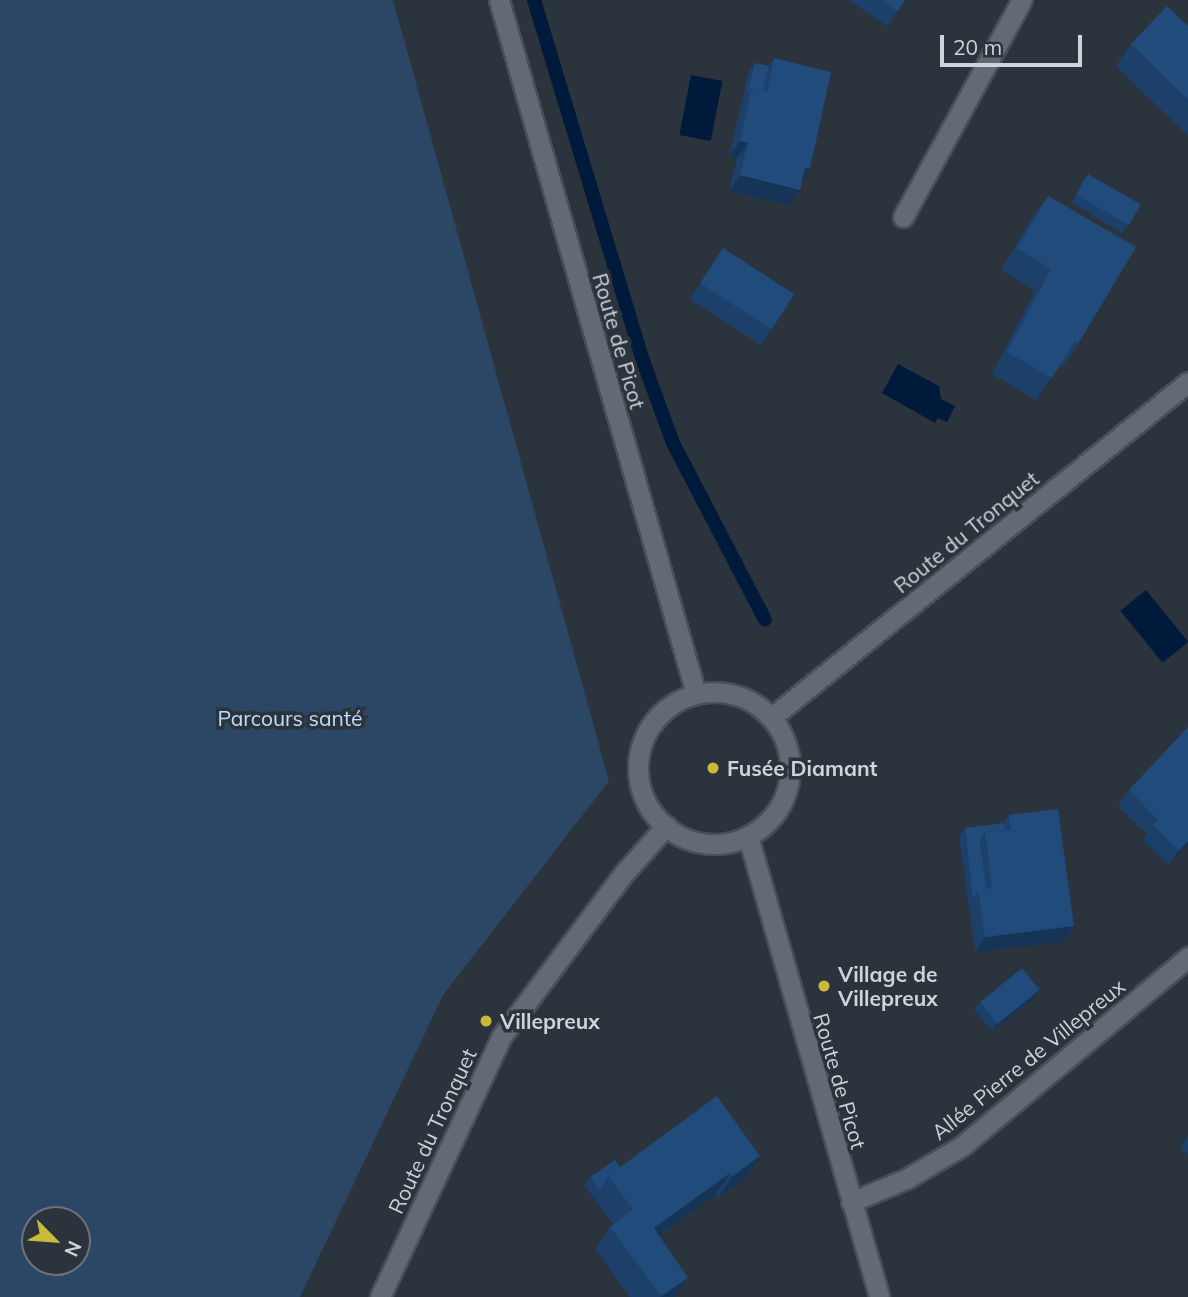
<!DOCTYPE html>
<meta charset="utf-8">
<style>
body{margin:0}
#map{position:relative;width:1188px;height:1297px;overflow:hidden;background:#2b333d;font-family:Mulish,sans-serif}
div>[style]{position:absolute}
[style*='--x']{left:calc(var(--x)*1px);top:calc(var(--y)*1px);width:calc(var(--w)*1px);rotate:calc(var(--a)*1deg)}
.green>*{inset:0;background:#2c4766}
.water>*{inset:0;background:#001a3b;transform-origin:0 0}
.stream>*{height:14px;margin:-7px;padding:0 7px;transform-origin:7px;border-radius:7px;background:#001a3b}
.roads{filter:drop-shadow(2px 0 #484f57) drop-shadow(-2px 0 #484f57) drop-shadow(0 2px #484f57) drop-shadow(0 -2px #484f57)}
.minor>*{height:19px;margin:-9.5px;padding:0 9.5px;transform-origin:9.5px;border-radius:9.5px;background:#616a75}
.tertiary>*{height:19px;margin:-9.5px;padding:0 9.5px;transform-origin:9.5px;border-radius:9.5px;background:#616a75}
.secondary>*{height:19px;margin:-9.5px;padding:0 9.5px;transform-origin:9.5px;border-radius:9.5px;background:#616a75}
.secondary>.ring{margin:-9.5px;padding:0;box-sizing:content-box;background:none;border:19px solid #616a75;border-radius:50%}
.wall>*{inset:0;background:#1c4069;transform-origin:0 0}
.shaded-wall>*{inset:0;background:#163455}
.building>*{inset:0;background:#204b7a;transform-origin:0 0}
.dots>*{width:19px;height:19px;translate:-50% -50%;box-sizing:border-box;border:4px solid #2b333d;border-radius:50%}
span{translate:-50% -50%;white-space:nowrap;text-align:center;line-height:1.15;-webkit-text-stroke:7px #2b333d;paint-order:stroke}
.street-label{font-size:21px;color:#cfd4db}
.park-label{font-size:21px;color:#c2dbf9}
.poi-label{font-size:21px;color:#cfd4db;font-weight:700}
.left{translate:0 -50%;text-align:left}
.north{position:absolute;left:21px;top:1206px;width:70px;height:70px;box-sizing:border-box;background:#2b333d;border:2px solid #6d737c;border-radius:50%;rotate:115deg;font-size:19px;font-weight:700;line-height:28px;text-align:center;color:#cfd4db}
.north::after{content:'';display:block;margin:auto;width:24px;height:32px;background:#caba3a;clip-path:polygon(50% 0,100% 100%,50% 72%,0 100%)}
.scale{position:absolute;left:940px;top:35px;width:142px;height:32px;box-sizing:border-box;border:4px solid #cfd4db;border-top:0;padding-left:9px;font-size:21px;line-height:24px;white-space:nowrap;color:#cfd4db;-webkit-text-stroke:5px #2b333d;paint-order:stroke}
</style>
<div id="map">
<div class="green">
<i style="clip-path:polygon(evenodd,0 0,393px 0,609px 781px,443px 995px,300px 1297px,0 1297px,0 0,35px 1220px,77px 1220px,77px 1262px,35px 1262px,35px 1220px)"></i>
</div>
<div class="water">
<i style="left:691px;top:75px;width:32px;height:61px;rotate:11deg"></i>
<i style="clip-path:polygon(898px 364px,939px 386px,941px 399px,955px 406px,947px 422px,938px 418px,935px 423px,882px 393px)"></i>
<i style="left:1146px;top:590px;width:67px;height:33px;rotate:51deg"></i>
</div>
<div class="stream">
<i style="--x:534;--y:0;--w:374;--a:73.2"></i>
<i style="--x:642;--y:358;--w:90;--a:70"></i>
<i style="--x:673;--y:443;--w:199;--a:62.5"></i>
</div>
<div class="roads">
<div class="minor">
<i style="--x:903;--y:217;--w:247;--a:-61.3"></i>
<i style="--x:851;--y:1202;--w:60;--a:-22.7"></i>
<i style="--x:906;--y:1179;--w:65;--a:-30.5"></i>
<i style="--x:962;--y:1146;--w:295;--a:-39.9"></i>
</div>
<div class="tertiary">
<i style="--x:772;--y:717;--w:534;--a:-38.84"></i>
<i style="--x:380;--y:1297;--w:287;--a:-65"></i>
<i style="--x:501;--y:1037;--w:206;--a:-53.1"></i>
<i style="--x:625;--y:872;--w:62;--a:-48.3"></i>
</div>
<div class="secondary">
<i style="--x:499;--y:0;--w:721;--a:74.15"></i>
<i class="ring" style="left:638px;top:692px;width:133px;height:133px"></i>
<i style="--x:748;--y:836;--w:479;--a:74.1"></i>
</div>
</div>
<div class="wall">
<i style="clip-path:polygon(848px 0,905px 0,887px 26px)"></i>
<i style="clip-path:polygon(1188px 26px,1188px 136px,1116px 66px,1131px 44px)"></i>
<i style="clip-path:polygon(774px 58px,810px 169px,802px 181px,789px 206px,729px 191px,737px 158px,729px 156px,749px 71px,755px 63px,769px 66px)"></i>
<i style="clip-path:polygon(1088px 174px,1141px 205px,1122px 233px,1072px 203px,1082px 182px)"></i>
<i style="clip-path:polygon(1048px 196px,1078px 344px,1063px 366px,1060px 365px,1036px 400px,992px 374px,1035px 291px,1001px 270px,1033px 217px)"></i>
<i style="left:723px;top:248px;width:85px;height:61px;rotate:33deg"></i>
<i style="clip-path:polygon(1188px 727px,1188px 845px,1168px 865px,1143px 840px,1147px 834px,1118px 806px,1129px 790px)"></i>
<i style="clip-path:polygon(1009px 815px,1074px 926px,1063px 942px,975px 952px,959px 836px,965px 828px,1004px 823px)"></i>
<i style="clip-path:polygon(1034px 998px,992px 1031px,974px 1010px,980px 1002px)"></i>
<i style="clip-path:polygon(717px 1096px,745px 1178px,718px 1198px,715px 1195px,658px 1236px,675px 1297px,630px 1297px,595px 1249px,610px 1227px,613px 1224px,584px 1185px,590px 1177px,620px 1167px)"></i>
<i style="clip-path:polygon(1188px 1136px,1188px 1156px,1180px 1147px)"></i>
</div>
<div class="shaded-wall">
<i style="clip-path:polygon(740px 141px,748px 143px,737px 158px,729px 156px)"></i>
<i style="clip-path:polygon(805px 168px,810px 169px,799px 185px)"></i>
<i style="clip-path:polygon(740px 175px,800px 190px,789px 206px,729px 191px)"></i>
<i style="clip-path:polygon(1188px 841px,1188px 845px,1168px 865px,1179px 850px)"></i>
<i style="clip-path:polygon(1074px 926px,1063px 942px,975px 952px,985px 937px)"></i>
<i style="clip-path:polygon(1040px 990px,1034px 998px,992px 1031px,997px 1023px)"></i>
<i style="clip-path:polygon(760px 1156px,745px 1178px,718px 1198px,733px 1176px)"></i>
<i style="clip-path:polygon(730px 1173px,715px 1195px,638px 1250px,654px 1228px)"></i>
<i style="clip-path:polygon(688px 1278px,675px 1297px,661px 1297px,661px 1296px)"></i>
</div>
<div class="building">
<i style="clip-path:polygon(882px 0,905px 0,898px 11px)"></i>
<i style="clip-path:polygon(1167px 6px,1188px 26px,1188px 100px,1131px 44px)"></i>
<i style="clip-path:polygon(774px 58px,831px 72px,810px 169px,805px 168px,800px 190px,740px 175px,748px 143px,740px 141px,752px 88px,767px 91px)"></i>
<i style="clip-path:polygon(755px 63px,769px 66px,763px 90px,752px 88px,747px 95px)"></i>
<i style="left:1088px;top:174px;width:61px;height:24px;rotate:30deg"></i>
<i style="clip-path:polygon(1048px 196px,1136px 247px,1078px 344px,1074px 342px,1052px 378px,1007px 352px,1051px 269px,1017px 248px)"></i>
<i style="left:723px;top:248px;width:85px;height:42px;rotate:33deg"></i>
<i style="clip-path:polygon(1188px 727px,1188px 841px,1179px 850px,1153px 825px,1158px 820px,1129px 790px)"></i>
<i style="clip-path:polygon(1058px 809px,1074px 926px,985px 937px,978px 890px,992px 888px,985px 832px,1011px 830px,1009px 815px)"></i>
<i style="clip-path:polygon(1004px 823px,1005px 830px,985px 832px,980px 840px,986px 889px,978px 890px,973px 898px,965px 828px)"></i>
<i style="left:1022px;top:968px;width:28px;height:54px;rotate:51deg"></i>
<i style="clip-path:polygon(717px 1096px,760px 1156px,733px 1176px,730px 1173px,654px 1228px,688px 1278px,661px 1296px,610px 1227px,633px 1209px,608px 1176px)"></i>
<i style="clip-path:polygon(615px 1160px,620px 1167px,608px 1176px,599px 1190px,590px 1177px)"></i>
</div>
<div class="dots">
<i style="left:713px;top:768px;background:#caba3a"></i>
<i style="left:824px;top:986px;background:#caba3a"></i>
<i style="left:486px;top:1021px;background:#caba3a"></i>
</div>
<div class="street-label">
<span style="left:619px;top:341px;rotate:74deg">Route de Picot</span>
<span style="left:966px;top:532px;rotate:-39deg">Route du Tronquet</span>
<span style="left:1028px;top:1059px;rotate:-39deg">Allée Pierre de Villepreux</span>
<span style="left:840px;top:1081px;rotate:74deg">Route de Picot</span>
<span style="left:432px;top:1131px;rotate:-65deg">Route du Tronquet</span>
</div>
<div class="park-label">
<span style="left:290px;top:718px">Parcours santé</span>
</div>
<div class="poi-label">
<span class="left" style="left:727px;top:768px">Fusée Diamant</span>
<span class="left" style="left:838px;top:986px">Village de<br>Villepreux</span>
<span class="left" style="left:500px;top:1021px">Villepreux</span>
</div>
<div class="north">N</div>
<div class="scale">20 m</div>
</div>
